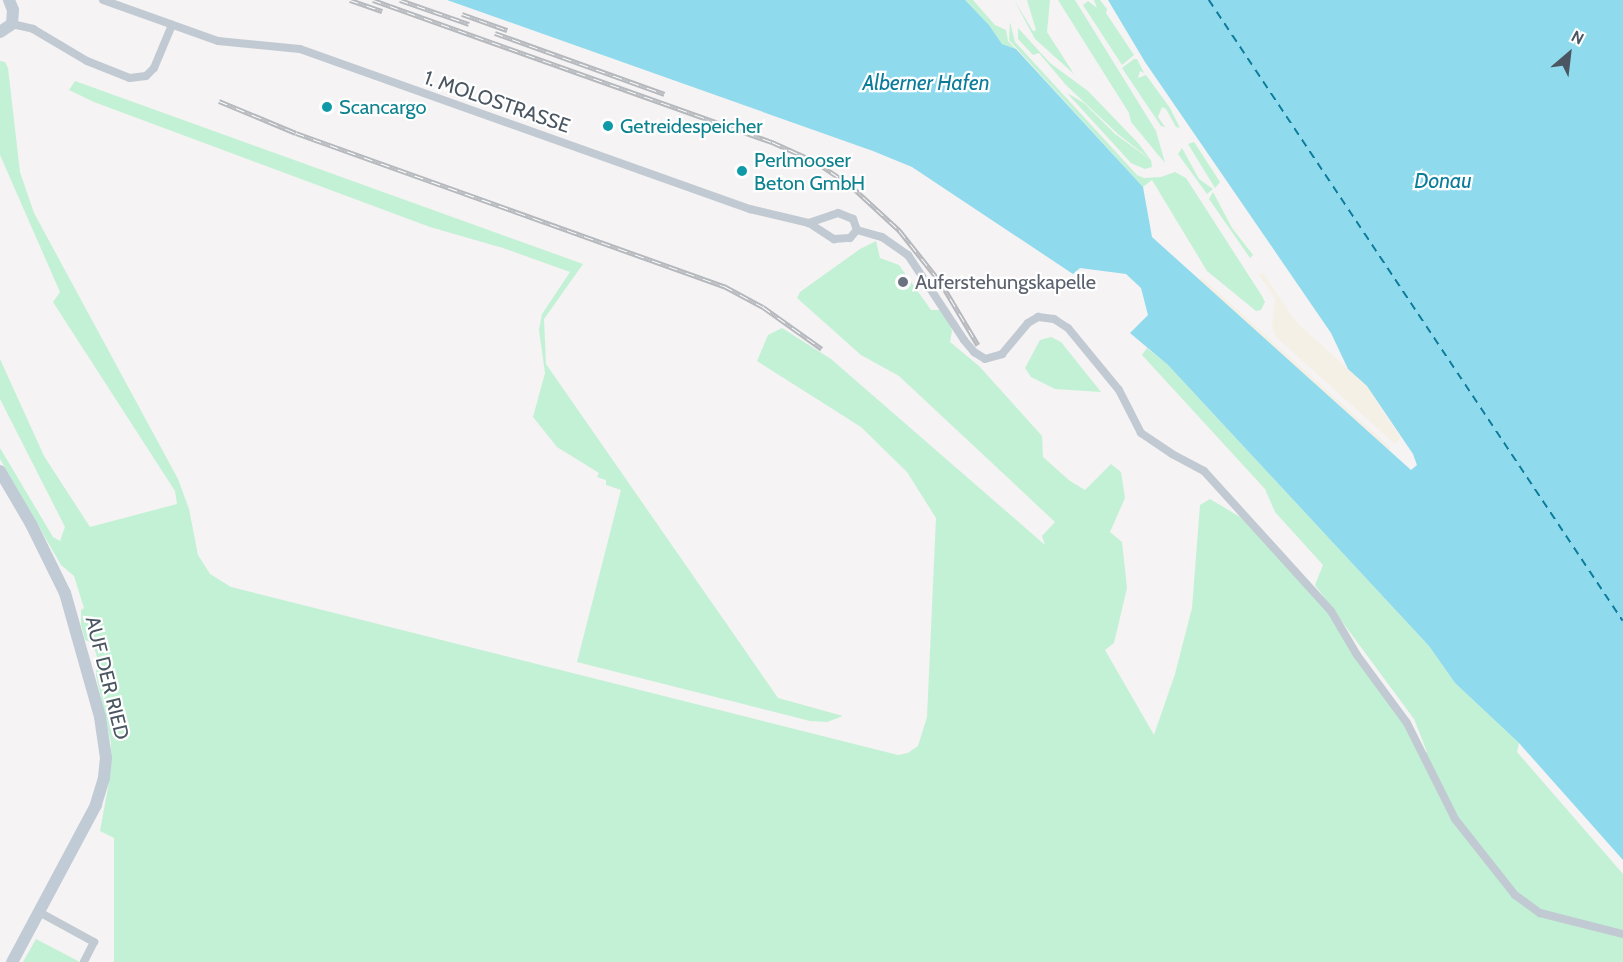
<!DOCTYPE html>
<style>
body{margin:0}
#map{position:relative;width:1623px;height:962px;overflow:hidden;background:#f5f3f3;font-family:Cabin,sans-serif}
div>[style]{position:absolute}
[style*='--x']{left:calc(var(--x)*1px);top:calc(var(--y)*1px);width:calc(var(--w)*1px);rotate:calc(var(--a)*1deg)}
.green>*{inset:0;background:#c3f1d5}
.sand>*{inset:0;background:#f5f0e5;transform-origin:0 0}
.water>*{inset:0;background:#90daee}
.ferry>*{height:1.5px;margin-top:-0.75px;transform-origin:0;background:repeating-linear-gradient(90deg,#0c7c9b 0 8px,transparent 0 14px)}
.street>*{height:8px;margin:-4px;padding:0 4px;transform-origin:4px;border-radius:4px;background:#c1cad2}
.secondary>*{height:12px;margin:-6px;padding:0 6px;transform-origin:6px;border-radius:6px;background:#c1cbd6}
.rail>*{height:5px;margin-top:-2.5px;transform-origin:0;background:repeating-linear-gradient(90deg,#fff 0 9px,#b5b8bd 0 18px);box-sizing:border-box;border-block:2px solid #b5b8bd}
.dots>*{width:16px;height:16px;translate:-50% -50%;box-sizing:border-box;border:3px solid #fff;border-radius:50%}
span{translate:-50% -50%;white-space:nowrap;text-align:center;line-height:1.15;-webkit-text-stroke:4.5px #fff;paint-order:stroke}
.street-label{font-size:20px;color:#4a5661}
.culture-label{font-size:20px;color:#0d838f}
.left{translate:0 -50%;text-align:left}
.worship-label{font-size:20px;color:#5b616d}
.water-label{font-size:21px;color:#0c7c9b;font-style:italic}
.north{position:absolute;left:1539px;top:24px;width:60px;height:60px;-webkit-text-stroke:4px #fff;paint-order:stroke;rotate:28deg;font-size:16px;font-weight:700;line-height:24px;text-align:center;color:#4a5661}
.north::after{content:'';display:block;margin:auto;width:21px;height:27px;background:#4a5661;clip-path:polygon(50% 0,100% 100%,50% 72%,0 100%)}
</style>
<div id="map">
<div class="green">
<i style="clip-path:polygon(965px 0,973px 0,995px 25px,1006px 30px,1008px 41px,1016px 49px,1002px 44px,989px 25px)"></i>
<i style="clip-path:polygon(1014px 0,1033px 31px,1036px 30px,1027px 0,1050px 0,1047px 32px,1074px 74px,1035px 39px)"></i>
<i style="clip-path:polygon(1058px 0,1075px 0,1156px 131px,1165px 163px,1131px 122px,1129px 113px)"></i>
<i style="clip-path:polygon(1094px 0,1100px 0,1107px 9px,1106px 13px,1134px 55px,1122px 65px,1083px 5px,1088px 1px,1097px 8px)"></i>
<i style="clip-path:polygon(1010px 22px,1015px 42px,1137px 175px,1144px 178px,1161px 177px,1175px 172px,1186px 178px,1262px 296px,1265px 302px,1261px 310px,1256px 311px,1207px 271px,1152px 180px,1143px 187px,1009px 40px)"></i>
<i style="clip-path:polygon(1018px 28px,1050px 63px,1088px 91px,1139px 144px,1150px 159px,1119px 135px,1066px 85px,1039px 53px,1033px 55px,1018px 39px)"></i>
<i style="clip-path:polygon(1134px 59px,1137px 59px,1144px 73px,1140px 71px,1138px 78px,1146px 75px,1170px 108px,1180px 128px,1176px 127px,1166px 109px,1162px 107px,1158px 117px,1165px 127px,1161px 126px,1122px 68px)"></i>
<i style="clip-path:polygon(0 61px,5px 62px,8px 68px,20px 172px,34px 213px,178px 479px,189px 509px,198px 555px,210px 574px,231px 587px,858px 745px,898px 755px,908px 753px,918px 746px,927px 717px,936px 518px,907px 472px,861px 427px,757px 361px,768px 335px,782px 328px,831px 359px,1045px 545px,1042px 536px,1055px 522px,899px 376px,861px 355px,797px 298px,800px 292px,860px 249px,876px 241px,880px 258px,899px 265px,931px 310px,941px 310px,949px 319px,952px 331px,950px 342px,979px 366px,1042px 436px,1043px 457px,1070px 481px,1085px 490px,1111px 464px,1121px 472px,1125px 498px,1110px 532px,1122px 542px,1127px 588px,1114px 643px,1105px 650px,1154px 735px,1175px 674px,1192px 608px,1200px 505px,1210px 499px,1245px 520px,1329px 613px,1403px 719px,1419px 753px,1427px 752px,1414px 719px,1315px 585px,1323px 565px,1275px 512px,1265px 489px,1142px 355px,1147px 348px,1168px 365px,1429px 646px,1455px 683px,1519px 743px,1517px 752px,1623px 874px,1623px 962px,114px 962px,114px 838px,100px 831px,109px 782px,111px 743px,96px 675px,97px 657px,93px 643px,85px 640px,81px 625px,81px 610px,84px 608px,74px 576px,61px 565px,0 459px,0 448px,53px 537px,60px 541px,65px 527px,0 399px,0 359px,44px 456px,90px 527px,177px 504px,175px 491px,53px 302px,60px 292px,0 155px)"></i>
<i style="clip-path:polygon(75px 81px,583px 264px,544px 319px,546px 364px,778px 698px,843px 716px,827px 722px,810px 721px,577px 662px,621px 490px,606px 485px,606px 480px,597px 477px,599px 473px,557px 447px,533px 417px,545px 373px,539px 330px,542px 314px,570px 272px,503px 248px,430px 227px,94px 102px,69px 90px)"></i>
<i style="clip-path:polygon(1067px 93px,1084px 103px,1115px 134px,1151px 160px,1152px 167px,1145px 169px,1131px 163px)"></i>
<i style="clip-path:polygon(1194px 142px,1220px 182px,1215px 188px,1188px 144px)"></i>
<i style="clip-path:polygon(1182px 148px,1199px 179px,1213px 189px,1207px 194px,1178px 154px)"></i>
<i style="clip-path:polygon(1213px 192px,1232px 228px,1253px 255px,1250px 258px,1209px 199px)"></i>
<i style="clip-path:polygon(1051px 337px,1061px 342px,1101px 392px,1055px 389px,1031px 377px,1025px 368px,1040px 340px)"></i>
<i style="clip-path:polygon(36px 939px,80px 962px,23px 962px)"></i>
</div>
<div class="sand">
<i style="clip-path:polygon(1263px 273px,1296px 322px,1367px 386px,1401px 438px,1395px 444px,1276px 337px,1272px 327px,1275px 298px,1259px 275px)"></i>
<i style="left:1201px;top:277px;width:256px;height:5px;rotate:42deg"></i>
</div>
<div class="water">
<i style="clip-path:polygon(447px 0,965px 0,989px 25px,1002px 44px,1016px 49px,1143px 187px,1152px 237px,1411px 470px,1417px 465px,1413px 454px,1367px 386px,1348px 369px,1331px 333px,1145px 62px,1108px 0,1623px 0,1623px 860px,1519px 743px,1455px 683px,1429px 646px,1168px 365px,1130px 333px,1148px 315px,1141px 288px,1126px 274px,1080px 268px,1073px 274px,912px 167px,873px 151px)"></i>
</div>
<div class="ferry">
<i style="--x:1209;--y:0;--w:746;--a:56.31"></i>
</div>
<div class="street">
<i style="--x:103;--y:0;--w:122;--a:19.6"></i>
<i style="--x:218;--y:41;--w:82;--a:5.6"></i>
<i style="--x:300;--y:49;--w:478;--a:19.6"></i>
<i style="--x:750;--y:209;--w:61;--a:13.3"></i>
<i style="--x:809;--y:223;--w:30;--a:33"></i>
<i style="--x:834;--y:239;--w:16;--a:-4"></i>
<i style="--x:850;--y:238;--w:11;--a:-49"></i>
<i style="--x:857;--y:230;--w:12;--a:-110"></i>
<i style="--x:853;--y:219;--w:16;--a:-158"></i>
<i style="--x:838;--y:213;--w:31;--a:161"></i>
<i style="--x:12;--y:24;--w:22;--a:13"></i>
<i style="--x:33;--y:29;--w:63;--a:30.7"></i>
<i style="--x:87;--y:61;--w:46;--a:21.6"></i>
<i style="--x:130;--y:78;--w:16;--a:-7"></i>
<i style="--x:146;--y:76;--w:11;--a:-45"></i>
<i style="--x:154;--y:68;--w:47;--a:-67.3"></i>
<i style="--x:857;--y:230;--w:26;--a:16"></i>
<i style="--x:882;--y:237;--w:32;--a:35"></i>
<i style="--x:908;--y:255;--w:102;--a:56.6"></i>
<i style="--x:964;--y:340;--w:16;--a:50"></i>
<i style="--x:974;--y:352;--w:13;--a:32"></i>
<i style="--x:985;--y:359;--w:18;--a:-16"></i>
<i style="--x:1002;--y:354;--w:40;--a:-50"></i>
<i style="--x:1028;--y:323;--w:12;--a:-31"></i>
<i style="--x:1038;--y:317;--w:16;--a:7"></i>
<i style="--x:1054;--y:319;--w:17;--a:33"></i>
<i style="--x:1068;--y:328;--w:80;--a:50.6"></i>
<i style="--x:1119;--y:390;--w:48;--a:62.9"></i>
<i style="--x:1141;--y:433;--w:37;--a:34"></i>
<i style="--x:1172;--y:454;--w:36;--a:28"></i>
<i style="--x:1204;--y:471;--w:189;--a:47.8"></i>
<i style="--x:1331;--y:611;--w:51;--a:59.4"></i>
<i style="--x:1357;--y:655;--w:84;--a:53.7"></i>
<i style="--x:1407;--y:723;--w:107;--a:63.4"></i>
<i style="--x:1455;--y:819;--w:97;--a:51.7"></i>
<i style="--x:1515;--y:895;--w:31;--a:36"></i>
<i style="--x:1540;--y:913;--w:86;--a:14.2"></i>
<i style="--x:39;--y:912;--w:63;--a:28.6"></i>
<i style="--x:94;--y:942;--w:22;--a:117"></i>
</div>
<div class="secondary">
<i style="--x:0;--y:32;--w:14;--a:-34"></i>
<i style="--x:12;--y:24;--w:14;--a:-86"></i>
<i style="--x:13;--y:10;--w:11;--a:-112"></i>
<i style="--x:0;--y:471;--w:61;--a:59.7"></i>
<i style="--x:31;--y:524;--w:77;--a:63.8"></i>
<i style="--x:65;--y:593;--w:129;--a:74.2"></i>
<i style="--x:100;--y:717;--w:41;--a:81.7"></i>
<i style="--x:106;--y:758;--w:20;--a:96"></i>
<i style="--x:104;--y:778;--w:28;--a:107"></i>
<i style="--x:96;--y:805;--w:178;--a:118.1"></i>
</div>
<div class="rail">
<i style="--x:350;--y:0;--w:34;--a:19"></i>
<i style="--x:373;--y:0;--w:424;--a:19.6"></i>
<i style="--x:772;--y:142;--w:48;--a:24.4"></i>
<i style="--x:816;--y:162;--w:41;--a:34.1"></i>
<i style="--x:850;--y:185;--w:67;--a:42.6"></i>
<i style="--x:899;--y:230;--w:68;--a:51.6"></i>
<i style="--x:941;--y:283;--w:72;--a:59.2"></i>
<i style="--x:400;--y:0;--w:73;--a:19.2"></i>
<i style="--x:462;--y:14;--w:48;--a:19.6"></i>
<i style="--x:495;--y:33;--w:180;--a:19.8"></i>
<i style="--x:219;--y:101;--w:83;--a:22.6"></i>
<i style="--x:296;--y:133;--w:455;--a:19.7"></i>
<i style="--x:724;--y:286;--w:44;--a:28.3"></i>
<i style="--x:763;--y:307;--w:72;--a:35.4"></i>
</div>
<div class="dots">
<i style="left:327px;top:107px;background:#0f9aa8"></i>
<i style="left:608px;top:126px;background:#0f9aa8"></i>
<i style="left:742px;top:171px;background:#0f9aa8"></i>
<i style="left:903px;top:282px;background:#6b7280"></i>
</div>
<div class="street-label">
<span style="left:497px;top:102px;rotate:19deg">1. MOLOSTRASSE</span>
<span style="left:107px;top:678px;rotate:76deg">AUF DER RIED</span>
</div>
<div class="culture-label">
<span class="left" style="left:339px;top:107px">Scancargo</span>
<span class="left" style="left:620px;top:126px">Getreidespeicher</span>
<span class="left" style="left:754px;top:172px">Perlmooser<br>Beton GmbH</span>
</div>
<div class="worship-label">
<span class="left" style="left:915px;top:282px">Auferstehungskapelle</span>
</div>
<div class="water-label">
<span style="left:926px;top:83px">Alberner Hafen</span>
<span style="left:1443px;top:181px">Donau</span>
</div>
<div class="north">N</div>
</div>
